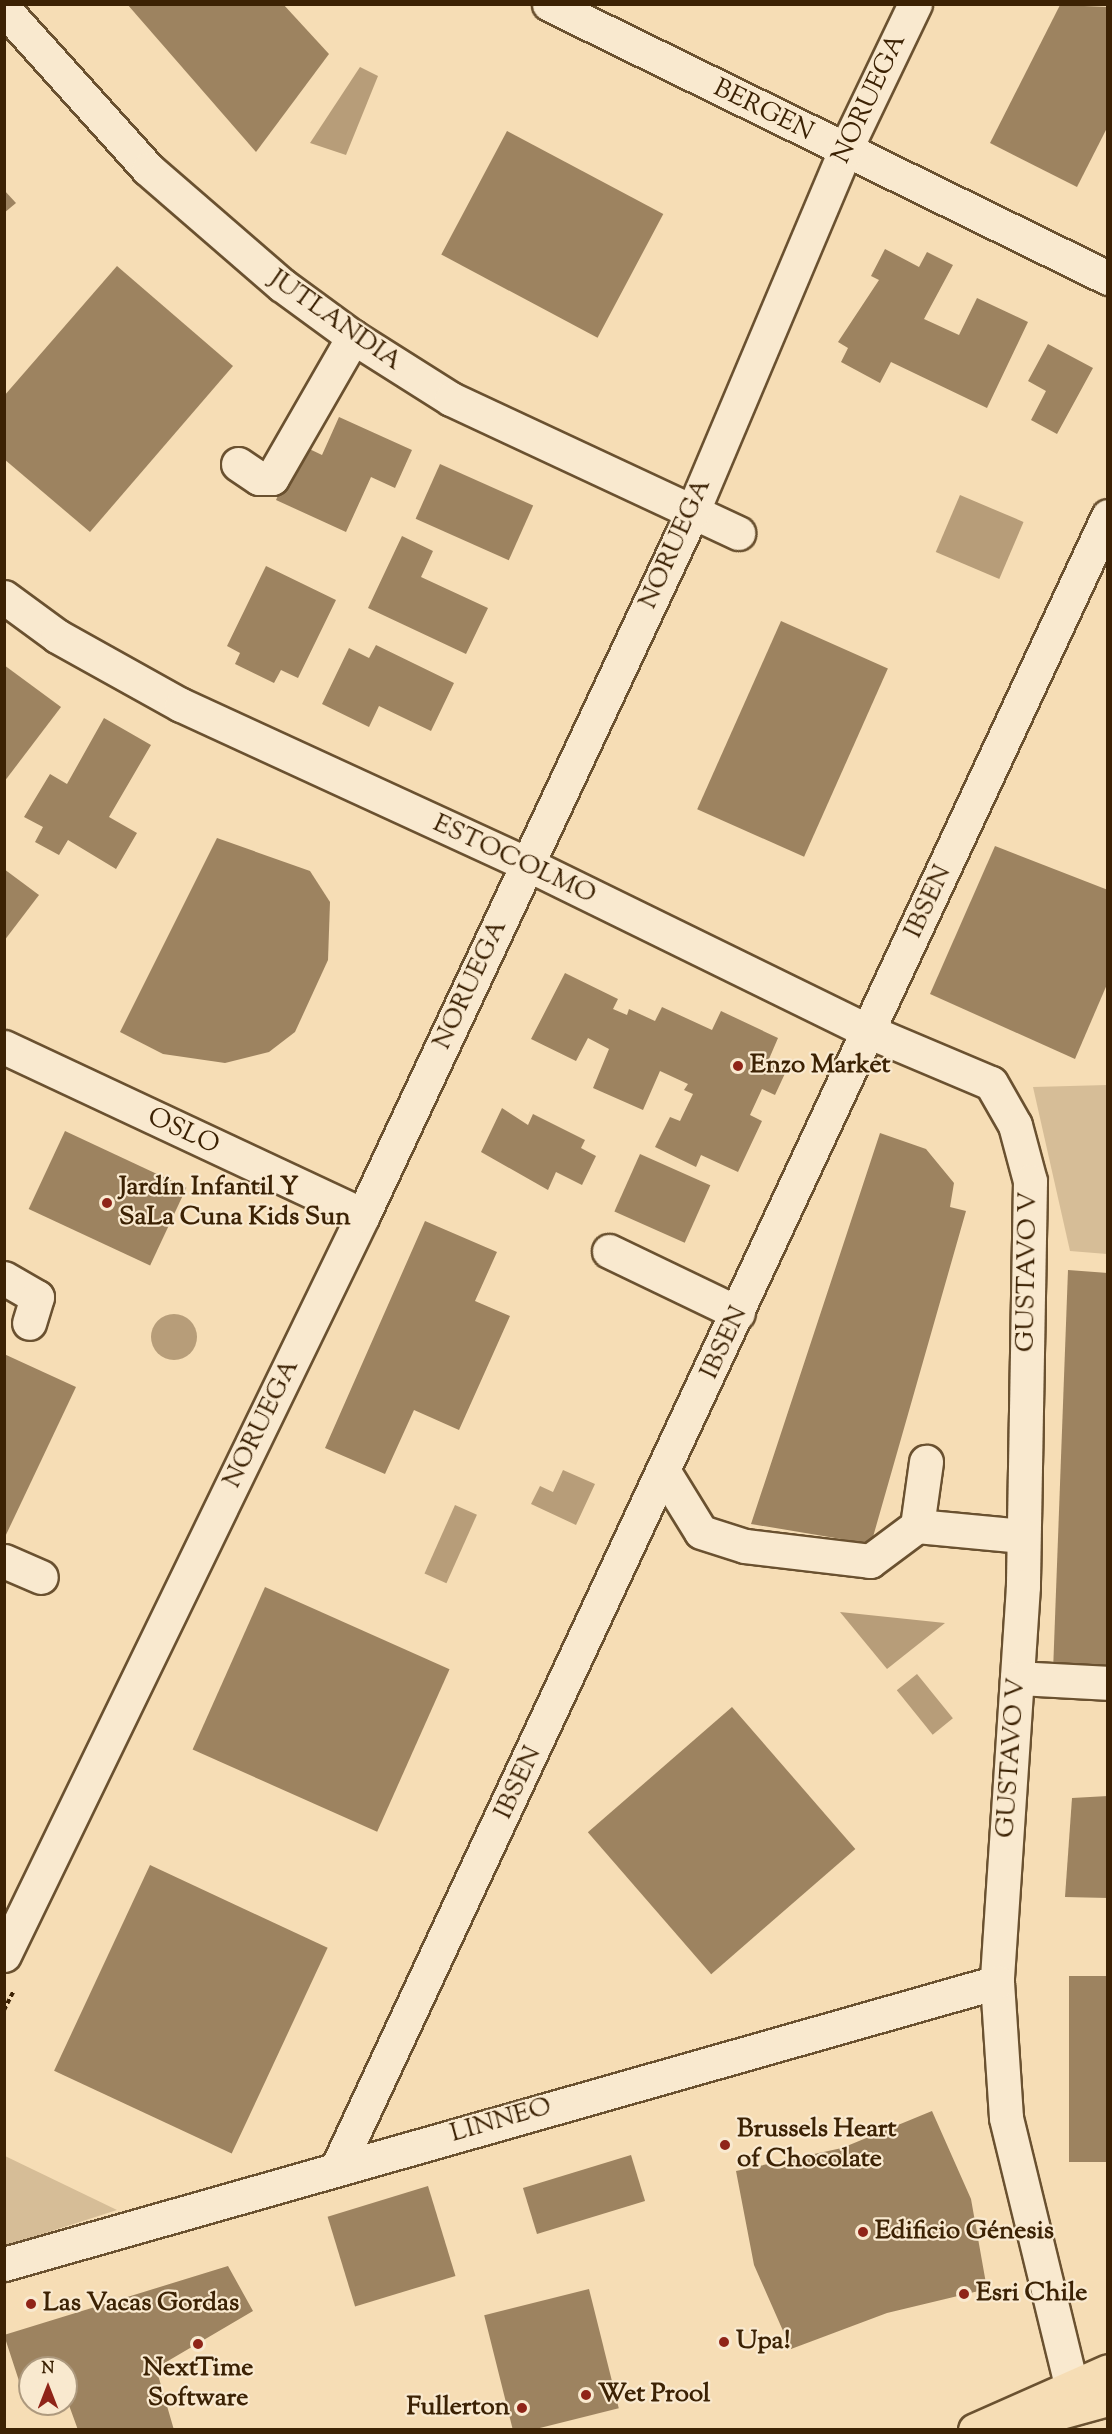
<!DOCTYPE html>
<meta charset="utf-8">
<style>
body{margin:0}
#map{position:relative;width:1112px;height:2434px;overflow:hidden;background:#f6ddb5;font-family:"Sorts Mill Goudy",serif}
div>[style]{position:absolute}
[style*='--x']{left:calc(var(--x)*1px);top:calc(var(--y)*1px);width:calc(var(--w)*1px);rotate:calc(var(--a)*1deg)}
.green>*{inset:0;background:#d6bd97}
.water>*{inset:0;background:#b79d79;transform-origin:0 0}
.round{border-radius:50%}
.building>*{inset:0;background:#9d8360;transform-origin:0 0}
.path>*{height:4px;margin-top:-2px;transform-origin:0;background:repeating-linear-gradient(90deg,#3c2204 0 4.5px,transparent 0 7.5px)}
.roads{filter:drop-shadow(2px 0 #6a5130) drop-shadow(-2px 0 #6a5130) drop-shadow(0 2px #6a5130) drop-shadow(0 -2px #6a5130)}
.minor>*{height:33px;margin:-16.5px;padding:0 16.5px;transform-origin:16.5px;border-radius:16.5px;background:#f9e9cf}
.major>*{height:33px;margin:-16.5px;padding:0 16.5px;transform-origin:16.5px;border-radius:16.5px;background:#f6ddb5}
.dots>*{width:16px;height:16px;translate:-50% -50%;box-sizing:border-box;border:3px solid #f9e9cf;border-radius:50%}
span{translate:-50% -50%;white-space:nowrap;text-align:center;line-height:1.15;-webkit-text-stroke:4.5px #f9e9cf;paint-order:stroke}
.street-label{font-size:26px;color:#3c2204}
.poi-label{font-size:26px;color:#3c2204;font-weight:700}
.left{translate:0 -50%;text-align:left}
.right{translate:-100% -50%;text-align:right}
.frame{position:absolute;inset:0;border:6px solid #3c2204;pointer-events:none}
.north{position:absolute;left:18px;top:2356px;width:60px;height:60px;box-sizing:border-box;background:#f9e9cf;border:2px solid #ad997e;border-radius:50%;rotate:0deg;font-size:16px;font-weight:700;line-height:24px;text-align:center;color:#3c2204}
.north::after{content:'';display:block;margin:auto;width:21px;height:27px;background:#8f2418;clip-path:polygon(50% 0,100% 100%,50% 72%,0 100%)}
</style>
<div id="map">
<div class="green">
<i style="clip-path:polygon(1107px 1085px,1107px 1254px,1070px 1251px,1033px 1087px)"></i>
<i style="clip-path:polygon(5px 2156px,117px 2210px,5px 2246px)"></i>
</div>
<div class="water">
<i style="clip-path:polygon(360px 67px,378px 76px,346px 155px,310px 143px)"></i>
<i style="left:960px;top:495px;width:69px;height:62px;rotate:23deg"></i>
<i class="round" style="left:151px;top:1314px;width:46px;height:46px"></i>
<i style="clip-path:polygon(563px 1470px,595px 1484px,576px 1525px,531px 1504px,540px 1486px,553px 1492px)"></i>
<i style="left:455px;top:1505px;width:24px;height:75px;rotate:24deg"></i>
<i style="clip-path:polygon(840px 1612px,945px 1623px,887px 1669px)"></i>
<i style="left:917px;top:1674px;width:57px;height:26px;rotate:51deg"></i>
</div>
<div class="building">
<i style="clip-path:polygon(127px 4px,283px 4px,329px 54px,256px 152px)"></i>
<i style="clip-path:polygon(1060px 5px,1108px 7px,1108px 126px,1077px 187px,990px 143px)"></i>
<i style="left:507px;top:131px;width:177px;height:140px;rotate:28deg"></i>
<i style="clip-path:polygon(4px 190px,16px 203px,4px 213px)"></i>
<i style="clip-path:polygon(885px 249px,919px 267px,927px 252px,953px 265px,924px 319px,959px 335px,977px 298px,1028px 322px,987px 408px,891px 362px,880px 383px,841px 362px,848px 348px,838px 342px,879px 280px,871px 276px)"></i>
<i style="clip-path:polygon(117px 266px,233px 366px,90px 532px,4px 459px,4px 396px)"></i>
<i style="clip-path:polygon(1048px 344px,1093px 368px,1057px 434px,1031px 420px,1046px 391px,1028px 381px)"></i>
<i style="clip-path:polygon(339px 417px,412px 450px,395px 488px,371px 477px,346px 532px,276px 500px,301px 445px,322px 455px)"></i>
<i style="left:440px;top:464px;width:102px;height:60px;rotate:24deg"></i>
<i style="clip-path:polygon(402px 536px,433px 551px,421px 577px,488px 608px,466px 654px,368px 608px)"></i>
<i style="clip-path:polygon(266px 566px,336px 600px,298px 678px,281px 670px,274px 683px,235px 664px,240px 653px,227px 646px)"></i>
<i style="left:781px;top:621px;width:117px;height:206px;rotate:24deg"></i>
<i style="clip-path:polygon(376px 645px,454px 683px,431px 731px,379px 706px,369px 727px,322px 704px,349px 648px,369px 658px)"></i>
<i style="clip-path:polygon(4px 665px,61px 707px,4px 782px)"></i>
<i style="clip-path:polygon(104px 718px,151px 745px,109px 817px,137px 833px,116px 869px,68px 840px,59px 855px,35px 842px,43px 827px,24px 817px,50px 774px,67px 784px)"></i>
<i style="clip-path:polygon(217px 838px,310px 871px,330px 902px,328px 960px,295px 1032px,269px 1052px,225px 1063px,163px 1054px,120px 1032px)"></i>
<i style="clip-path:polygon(995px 846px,1108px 890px,1108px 982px,1075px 1059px,930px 994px)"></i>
<i style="clip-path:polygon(4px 869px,39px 895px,4px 941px)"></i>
<i style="clip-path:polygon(565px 973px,618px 999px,613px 1009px,627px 1015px,629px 1009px,655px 1021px,662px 1007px,712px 1030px,721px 1011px,778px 1038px,769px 1059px,788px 1067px,775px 1095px,762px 1089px,750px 1115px,762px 1121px,738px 1172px,701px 1155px,696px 1167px,655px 1147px,670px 1117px,680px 1121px,693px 1094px,684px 1090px,688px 1084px,660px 1071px,643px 1110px,593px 1088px,609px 1049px,588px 1038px,576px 1061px,531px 1039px)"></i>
<i style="clip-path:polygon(502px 1108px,528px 1125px,533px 1114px,585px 1140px,581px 1148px,596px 1156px,582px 1185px,556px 1172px,548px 1190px,481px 1152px)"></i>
<i style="left:65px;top:1131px;width:134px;height:86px;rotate:25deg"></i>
<i style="clip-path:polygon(880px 1133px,926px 1149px,954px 1183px,950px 1207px,966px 1211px,871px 1544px,751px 1524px)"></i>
<i style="left:640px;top:1154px;width:77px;height:63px;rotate:24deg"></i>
<i style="clip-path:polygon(425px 1221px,497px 1252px,475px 1301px,510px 1316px,459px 1430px,414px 1410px,385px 1474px,325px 1448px)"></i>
<i style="clip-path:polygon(1068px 1270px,1108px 1273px,1108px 1675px,1053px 1672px)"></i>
<i style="clip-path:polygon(4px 1354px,76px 1387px,4px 1539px)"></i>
<i style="left:265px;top:1587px;width:202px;height:178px;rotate:24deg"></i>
<i style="left:732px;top:1707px;width:188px;height:191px;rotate:49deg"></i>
<i style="clip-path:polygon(1108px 1796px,1108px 1898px,1065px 1897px,1072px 1798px)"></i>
<i style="left:150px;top:1865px;width:196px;height:227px;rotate:25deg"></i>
<i style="left:1069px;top:1976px;width:39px;height:186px"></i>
<i style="clip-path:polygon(932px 2111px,971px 2199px,987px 2289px,887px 2313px,791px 2349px,754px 2265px,736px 2171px,842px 2148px)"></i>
<i style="left:631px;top:2155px;width:48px;height:113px;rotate:73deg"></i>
<i style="left:428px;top:2186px;width:94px;height:105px;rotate:73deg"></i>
<i style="clip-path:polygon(228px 2266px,253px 2311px,156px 2368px,174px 2430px,78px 2430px,66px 2397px,66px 2368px,30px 2368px,30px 2383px,20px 2384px,4px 2335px)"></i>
<i style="left:589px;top:2289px;width:123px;height:108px;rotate:76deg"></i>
</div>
<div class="path">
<i style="--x:4;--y:2010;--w:20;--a:-63"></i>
</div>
<div class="roads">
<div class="minor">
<i style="--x:549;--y:4;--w:623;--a:26.11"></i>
<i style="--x:4;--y:9;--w:215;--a:48"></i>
<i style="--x:148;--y:169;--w:177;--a:40.9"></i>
<i style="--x:282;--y:285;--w:88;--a:36.2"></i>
<i style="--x:353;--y:337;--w:116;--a:32.3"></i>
<i style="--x:451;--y:399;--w:317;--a:25"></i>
<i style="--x:238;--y:464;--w:25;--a:34"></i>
<i style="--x:259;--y:478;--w:13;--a:0"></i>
<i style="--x:272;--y:478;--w:163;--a:-60.1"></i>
<i style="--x:4;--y:597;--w:66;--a:36.3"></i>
<i style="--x:57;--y:636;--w:142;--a:29.1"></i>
<i style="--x:181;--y:705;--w:381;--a:24.7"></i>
<i style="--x:527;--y:864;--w:382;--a:26.1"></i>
<i style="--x:870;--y:1032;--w:131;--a:22.9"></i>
<i style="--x:991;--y:1083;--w:48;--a:60.3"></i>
<i style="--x:1015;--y:1125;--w:58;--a:75"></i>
<i style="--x:1030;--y:1181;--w:405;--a:91"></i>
<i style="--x:1023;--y:1586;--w:397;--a:93.8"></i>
<i style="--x:997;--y:1982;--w:136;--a:86.2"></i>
<i style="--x:1006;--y:2118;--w:275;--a:76.3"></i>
<i style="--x:4;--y:1047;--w:396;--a:25.1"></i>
<i style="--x:609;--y:1251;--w:143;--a:25.7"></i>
<i style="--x:4;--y:1278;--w:38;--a:30"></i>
<i style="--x:37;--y:1297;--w:27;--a:107"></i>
<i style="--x:664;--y:1472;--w:70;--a:58.3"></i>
<i style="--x:701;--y:1532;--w:46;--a:17.7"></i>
<i style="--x:745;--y:1546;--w:126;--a:6.8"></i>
<i style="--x:870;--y:1561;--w:59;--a:-36.7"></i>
<i style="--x:917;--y:1526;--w:65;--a:-82"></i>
<i style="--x:917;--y:1526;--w:106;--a:5.4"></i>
<i style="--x:4;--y:1561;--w:40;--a:23.4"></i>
<i style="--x:1017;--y:1678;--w:91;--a:3.1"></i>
<i style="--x:4;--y:1955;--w:822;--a:-64.12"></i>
<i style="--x:363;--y:1215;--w:775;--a:-64.89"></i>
<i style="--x:692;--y:513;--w:394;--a:-67.1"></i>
<i style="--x:845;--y:150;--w:162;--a:-64.4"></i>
<i style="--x:337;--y:2168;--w:1823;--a:-64.98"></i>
<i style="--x:4;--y:2264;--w:1032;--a:-15.85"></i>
</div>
<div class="major">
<i style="--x:1031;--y:2420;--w:80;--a:-15.3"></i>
<i style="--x:975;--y:2430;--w:145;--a:-23.9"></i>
</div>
</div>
<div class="dots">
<i style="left:738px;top:1066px;background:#8f2418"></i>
<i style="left:107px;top:1203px;background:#8f2418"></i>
<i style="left:725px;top:2145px;background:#8f2418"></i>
<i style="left:863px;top:2232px;background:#8f2418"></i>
<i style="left:964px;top:2294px;background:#8f2418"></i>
<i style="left:31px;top:2304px;background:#8f2418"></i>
<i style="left:724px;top:2342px;background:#8f2418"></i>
<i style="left:198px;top:2344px;background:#8f2418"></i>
<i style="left:586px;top:2395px;background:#8f2418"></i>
<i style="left:522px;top:2408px;background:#8f2418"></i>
</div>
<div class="street-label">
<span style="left:870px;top:99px;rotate:-65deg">NORUEGA</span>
<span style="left:763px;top:111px;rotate:26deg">BERGEN</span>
<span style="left:335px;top:321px;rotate:35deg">JUTLANDIA</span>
<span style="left:676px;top:544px;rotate:-66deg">NORUEGA</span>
<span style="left:514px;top:860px;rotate:25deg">ESTOCOLMO</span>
<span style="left:929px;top:902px;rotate:-65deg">IBSEN</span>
<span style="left:471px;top:985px;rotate:-65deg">NORUEGA</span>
<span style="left:183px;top:1132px;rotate:25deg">OSLO</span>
<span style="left:1028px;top:1272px;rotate:-89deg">GUSTAVO V</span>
<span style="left:725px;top:1343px;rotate:-65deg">IBSEN</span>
<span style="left:262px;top:1424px;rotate:-64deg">NORUEGA</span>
<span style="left:1012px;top:1758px;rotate:-86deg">GUSTAVO V</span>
<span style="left:519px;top:1783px;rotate:-65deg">IBSEN</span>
<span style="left:501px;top:2121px;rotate:-16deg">LINNEO</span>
</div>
<div class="poi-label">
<span class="left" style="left:750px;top:1066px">Enzo Market</span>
<span class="left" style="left:119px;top:1203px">Jardín Infantil Y<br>SaLa Cuna Kids Sun</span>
<span class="left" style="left:737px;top:2145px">Brussels Heart<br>of Chocolate</span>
<span class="left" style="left:875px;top:2232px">Edificio Génesis</span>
<span class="left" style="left:976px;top:2294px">Esri Chile</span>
<span class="left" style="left:43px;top:2304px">Las Vacas Gordas</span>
<span class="left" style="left:736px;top:2342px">Upa!</span>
<span style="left:198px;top:2384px">NextTime<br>Software</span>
<span class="left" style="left:598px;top:2395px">Wet Prool</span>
<span class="right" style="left:510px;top:2408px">Fullerton</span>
</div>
<div class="frame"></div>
<div class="north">N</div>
</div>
